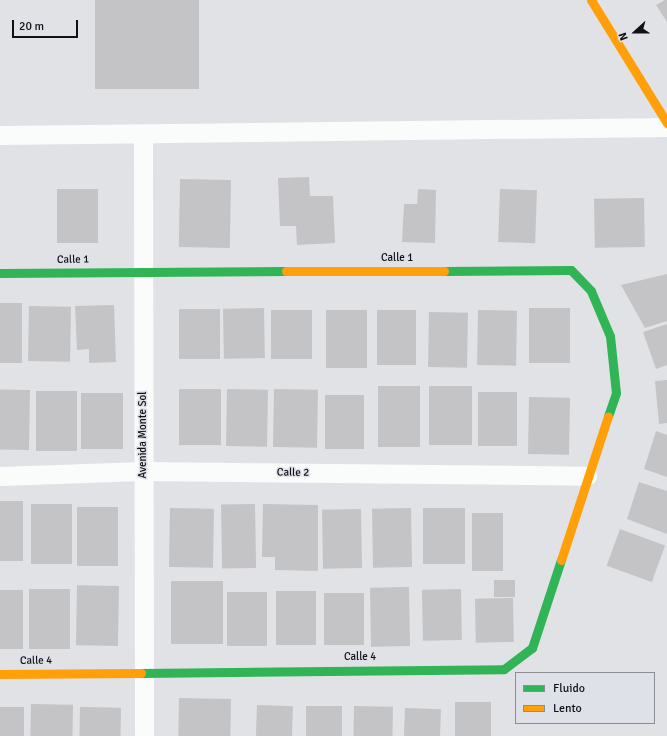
<!DOCTYPE html>
<style>
body{margin:0}
#map{position:relative;width:667px;height:736px;overflow:hidden;background:#e1e2e6;font-family:Signika,sans-serif}
div>[style]{position:absolute}
[style*='--x']{left:calc(var(--x)*1px);top:calc(var(--y)*1px);width:calc(var(--w)*1px);rotate:calc(var(--a)*1deg)}
.building>*{inset:0;background:#c4c4c7;transform-origin:0 0}
.street>*{height:19px;margin:-9.5px;padding:0 9.5px;transform-origin:9.5px;border-radius:9.5px;background:#fafbfb}
.fast>*{height:9px;margin:-4.5px;padding:0 4.5px;transform-origin:4.5px;border-radius:4.5px;background:#30b455}
.slow>*{height:9px;margin:-4.5px;padding:0 4.5px;transform-origin:4.5px;border-radius:4.5px;background:#ff9f0a}
span{translate:-50% -50%;white-space:nowrap;text-align:center;line-height:1.15;-webkit-text-stroke:3px #dfe1e8;paint-order:stroke}
.street-label{font-size:11px;color:#101114}
.legend{position:absolute;left:515px;top:672px;width:140px;height:52px;box-sizing:border-box;background:#dfe1e8;border:1px solid #8c8e93;margin:0;padding:5px 7px;list-style:none;font-size:12px;color:#101114}
.legend li{display:flex;align-items:center;gap:8px;height:20px}
.legend b{width:20px;border:1px solid #8c8e93}
.north{position:absolute;left:615px;top:12px;width:40px;height:40px;-webkit-text-stroke:3px #dfe1e8;paint-order:stroke;rotate:249deg;font-size:11px;font-weight:700;line-height:16px;text-align:center;color:#101114}
.north::after{content:'';display:block;margin:auto;width:14px;height:18px;background:#101114;clip-path:polygon(50% 0,100% 100%,50% 72%,0 100%)}
.scale{position:absolute;left:12px;top:20px;width:66px;height:18px;box-sizing:border-box;border:2px solid #101114;border-top:0;padding-left:5px;font-size:12px;line-height:14px;white-space:nowrap;color:#101114;-webkit-text-stroke:3px #dfe1e8;paint-order:stroke}
</style>
<div id="map">
<div class="building">
<i style="left:95px;top:0;width:104px;height:89px"></i>
<i style="clip-path:polygon(665px 0,667px 0,667px 22px,656px 5px)"></i>
<i style="clip-path:polygon(309px 177px,310px 196px,333px 196px,335px 243px,297px 245px,296px 226px,280px 226px,278px 178px)"></i>
<i style="left:180px;top:179px;width:51px;height:68px;rotate:1deg"></i>
<i style="left:57px;top:189px;width:41px;height:54px"></i>
<i style="clip-path:polygon(418px 189px,436px 190px,435px 243px,402px 242px,404px 204px,417px 204px)"></i>
<i style="left:500px;top:189px;width:37px;height:53px;rotate:2deg"></i>
<i style="left:644px;top:198px;width:49px;height:50px;rotate:89deg"></i>
<i style="clip-path:polygon(667px 274px,667px 321px,645px 328px,621px 285px)"></i>
<i style="left:22px;top:303px;width:60px;height:22px;rotate:90deg"></i>
<i style="clip-path:polygon(114px 305px,116px 362px,89px 363px,89px 349px,77px 350px,75px 306px)"></i>
<i style="left:29px;top:306px;width:42px;height:55px;rotate:1deg"></i>
<i style="left:264px;top:308px;width:50px;height:41px;rotate:89deg"></i>
<i style="left:529px;top:308px;width:41px;height:55px"></i>
<i style="left:179px;top:309px;width:41px;height:50px"></i>
<i style="left:271px;top:310px;width:41px;height:49px"></i>
<i style="left:326px;top:310px;width:41px;height:58px"></i>
<i style="left:377px;top:310px;width:39px;height:55px"></i>
<i style="left:478px;top:310px;width:39px;height:55px;rotate:1deg"></i>
<i style="left:429px;top:312px;width:39px;height:55px;rotate:1deg"></i>
<i style="clip-path:polygon(667px 324px,667px 365px,656px 369px,643px 332px)"></i>
<i style="clip-path:polygon(667px 380px,667px 423px,659px 424px,655px 381px)"></i>
<i style="left:378px;top:386px;width:42px;height:61px"></i>
<i style="left:429px;top:386px;width:43px;height:59px"></i>
<i style="left:179px;top:389px;width:42px;height:56px"></i>
<i style="left:227px;top:389px;width:41px;height:57px;rotate:1deg"></i>
<i style="left:274px;top:389px;width:44px;height:58px;rotate:1deg"></i>
<i style="left:30px;top:390px;width:60px;height:30px;rotate:91deg"></i>
<i style="left:77px;top:391px;width:60px;height:41px;rotate:90deg"></i>
<i style="left:478px;top:392px;width:39px;height:54px"></i>
<i style="left:123px;top:393px;width:56px;height:42px;rotate:90deg"></i>
<i style="left:325px;top:395px;width:39px;height:54px"></i>
<i style="left:529px;top:397px;width:41px;height:57px;rotate:1deg"></i>
<i style="clip-path:polygon(656px 431px,667px 435px,667px 477px,644px 469px)"></i>
<i style="clip-path:polygon(639px 482px,667px 491px,667px 534px,627px 519px)"></i>
<i style="left:23px;top:501px;width:60px;height:23px;rotate:90deg"></i>
<i style="left:72px;top:504px;width:60px;height:41px;rotate:90deg"></i>
<i style="left:255px;top:504px;width:64px;height:34px;rotate:89deg"></i>
<i style="clip-path:polygon(263px 504px,318px 505px,318px 571px,275px 570px,275px 557px,262px 557px)"></i>
<i style="left:77px;top:507px;width:41px;height:59px"></i>
<i style="left:170px;top:508px;width:44px;height:59px;rotate:1deg"></i>
<i style="left:411px;top:508px;width:59px;height:39px;rotate:89deg"></i>
<i style="left:423px;top:508px;width:42px;height:56px"></i>
<i style="left:361px;top:509px;width:59px;height:39px;rotate:89deg"></i>
<i style="left:472px;top:513px;width:31px;height:58px"></i>
<i style="left:620px;top:529px;width:48px;height:39px;rotate:20deg"></i>
<i style="left:494px;top:580px;width:21px;height:17px"></i>
<i style="left:171px;top:581px;width:52px;height:63px"></i>
<i style="left:119px;top:586px;width:60px;height:42px;rotate:91deg"></i>
<i style="left:409px;top:587px;width:59px;height:39px;rotate:89deg"></i>
<i style="left:70px;top:589px;width:60px;height:41px;rotate:90deg"></i>
<i style="left:461px;top:589px;width:51px;height:39px;rotate:89deg"></i>
<i style="left:0;top:590px;width:23px;height:59px"></i>
<i style="left:276px;top:591px;width:40px;height:54px"></i>
<i style="left:227px;top:592px;width:40px;height:54px"></i>
<i style="left:324px;top:593px;width:40px;height:52px"></i>
<i style="left:513px;top:598px;width:44px;height:38px;rotate:89deg"></i>
<i style="left:179px;top:698px;width:52px;height:38px;rotate:1deg"></i>
<i style="left:491px;top:702px;width:34px;height:36px;rotate:90deg"></i>
<i style="left:31px;top:704px;width:42px;height:32px;rotate:1deg"></i>
<i style="left:257px;top:705px;width:36px;height:31px;rotate:2deg"></i>
<i style="left:306px;top:706px;width:36px;height:30px"></i>
<i style="left:354px;top:706px;width:39px;height:30px;rotate:1deg"></i>
<i style="left:0;top:707px;width:24px;height:29px"></i>
<i style="left:80px;top:707px;width:41px;height:29px;rotate:1deg"></i>
<i style="left:405px;top:708px;width:36px;height:28px;rotate:2deg"></i>
</div>
<div class="street">
<i style="--x:143;--y:134;--w:602;--a:89.9"></i>
<i style="--x:0;--y:135;--w:667;--a:-0.69"></i>
<i style="--x:0;--y:476;--w:143;--a:-2"></i>
<i style="--x:143;--y:471;--w:444;--a:0.6"></i>
</div>
<div class="fast">
<i style="--x:444;--y:271;--w:127;--a:-0.5"></i>
<i style="--x:571;--y:270;--w:29;--a:46"></i>
<i style="--x:591;--y:291;--w:49;--a:67.1"></i>
<i style="--x:610;--y:336;--w:57;--a:84"></i>
<i style="--x:616;--y:393;--w:24;--a:109"></i>
<i style="--x:0;--y:273;--w:286;--a:-0.4"></i>
<i style="--x:141;--y:673;--w:363;--a:-0.6"></i>
<i style="--x:504;--y:669;--w:35;--a:-37"></i>
<i style="--x:532;--y:648;--w:93;--a:-71.8"></i>
</div>
<div class="slow">
<i style="--x:591;--y:0;--w:145;--a:58.3"></i>
<i style="--x:286;--y:271;--w:158;--a:0"></i>
<i style="--x:561;--y:560;--w:151;--a:-71.9"></i>
<i style="--x:0;--y:674;--w:141;--a:-0.4"></i>
</div>
<div class="street-label">
<span style="left:397px;top:258px">Calle 1</span>
<span style="left:73px;top:260px;rotate:-1deg">Calle 1</span>
<span style="left:143px;top:435px;rotate:-90deg">Avenida Monte Sol</span>
<span style="left:293px;top:473px;rotate:1deg">Calle 2</span>
<span style="left:360px;top:657px">Calle 4</span>
<span style="left:36px;top:661px;rotate:-1deg">Calle 4</span>
</div>
<ul class="legend">
<li><b style="height:5px;background:#30b455"></b>Fluido</li>
<li><b style="height:5px;background:#ff9f0a"></b>Lento</li>
</ul>
<div class="north">N</div>
<div class="scale">20 m</div>
</div>
